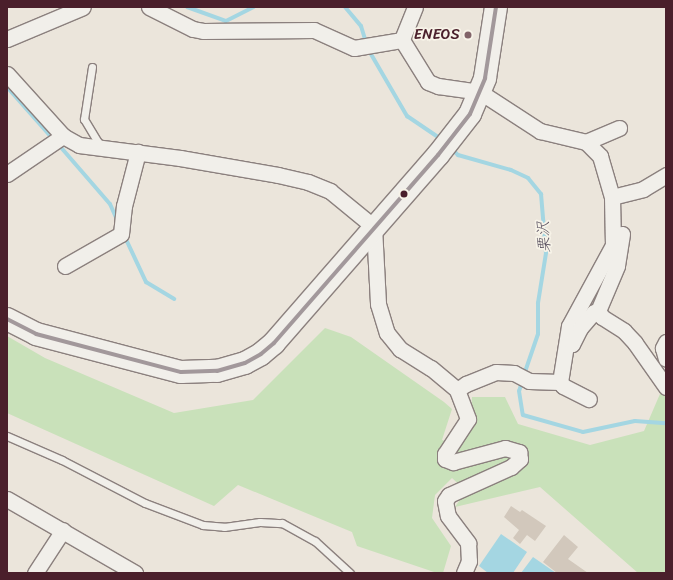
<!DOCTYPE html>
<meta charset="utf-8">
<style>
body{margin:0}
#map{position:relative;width:673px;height:580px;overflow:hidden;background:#ebe5db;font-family:Sriracha,"Klee One",sans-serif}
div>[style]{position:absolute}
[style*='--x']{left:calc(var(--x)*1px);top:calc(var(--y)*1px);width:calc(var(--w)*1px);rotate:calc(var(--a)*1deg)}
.green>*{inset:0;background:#c9e1ba}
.water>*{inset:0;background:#a4d6e2}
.stream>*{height:4px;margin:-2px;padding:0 2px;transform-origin:2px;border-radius:2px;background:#a4d6e2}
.building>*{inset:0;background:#d2c8bc}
.roads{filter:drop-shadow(1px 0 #8b807e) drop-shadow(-1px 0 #8b807e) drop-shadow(0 1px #8b807e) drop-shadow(0 -1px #8b807e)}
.lane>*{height:7px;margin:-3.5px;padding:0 3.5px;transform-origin:3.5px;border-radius:3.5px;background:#f1efea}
.street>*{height:15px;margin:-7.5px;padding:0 7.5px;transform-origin:7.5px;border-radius:7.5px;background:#f1efea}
.primary>*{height:22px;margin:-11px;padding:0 11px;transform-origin:11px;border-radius:11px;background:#f1efea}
.bus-1>*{height:4px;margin:-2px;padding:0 2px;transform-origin:2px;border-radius:2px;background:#a2989b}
.dots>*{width:11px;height:11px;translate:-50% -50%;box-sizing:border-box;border:2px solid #f7f3e8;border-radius:50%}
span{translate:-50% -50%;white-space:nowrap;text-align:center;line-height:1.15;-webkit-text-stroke:3.5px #f7f3e8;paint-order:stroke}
.poi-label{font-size:15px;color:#4a1f2b}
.right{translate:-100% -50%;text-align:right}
.water-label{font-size:16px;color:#5c5463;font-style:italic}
.frame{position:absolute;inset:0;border:8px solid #4a1f2b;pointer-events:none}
</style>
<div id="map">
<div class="green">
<i style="clip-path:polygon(325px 328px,351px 337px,444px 402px,452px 409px,442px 440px,457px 445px,471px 416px,472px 397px,505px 397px,518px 424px,590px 445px,644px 431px,666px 380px,666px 573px,638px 573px,540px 487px,455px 507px,466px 491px,452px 478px,435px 495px,432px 518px,451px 546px,443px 573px,437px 573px,357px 546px,352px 532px,238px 485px,214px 506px,7px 413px,7px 336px,45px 358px,174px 413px,253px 400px)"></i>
</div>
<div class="water">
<i style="clip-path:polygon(501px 534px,527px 552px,513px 573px,488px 573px,479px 566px)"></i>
<i style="clip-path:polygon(533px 557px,556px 573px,521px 573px)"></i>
</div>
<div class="stream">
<i style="--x:187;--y:7;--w:41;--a:19.7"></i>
<i style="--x:226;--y:21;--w:31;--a:-27"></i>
<i style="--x:345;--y:7;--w:25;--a:50"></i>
<i style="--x:361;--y:26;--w:17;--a:73"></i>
<i style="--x:368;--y:49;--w:78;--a:59.8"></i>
<i style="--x:407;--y:116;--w:41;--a:34.1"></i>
<i style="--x:7;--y:87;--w:69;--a:48.5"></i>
<i style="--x:58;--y:144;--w:79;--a:49.1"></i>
<i style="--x:110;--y:204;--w:17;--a:66"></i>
<i style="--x:451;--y:148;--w:10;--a:45"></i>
<i style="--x:458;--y:155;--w:55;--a:15.8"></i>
<i style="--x:511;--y:170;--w:19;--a:25"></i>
<i style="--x:528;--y:178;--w:21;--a:51"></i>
<i style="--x:541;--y:194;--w:59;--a:85.2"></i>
<i style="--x:546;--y:253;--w:51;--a:99.1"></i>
<i style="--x:538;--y:303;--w:31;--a:90"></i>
<i style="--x:538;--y:334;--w:43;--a:108.9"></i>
<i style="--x:124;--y:235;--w:52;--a:64.9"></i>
<i style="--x:146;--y:282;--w:33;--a:31"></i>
<i style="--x:522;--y:382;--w:9;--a:108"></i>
<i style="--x:519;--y:391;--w:24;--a:81"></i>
<i style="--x:523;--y:415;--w:62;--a:15.8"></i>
<i style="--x:583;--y:432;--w:53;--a:-11.9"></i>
<i style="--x:635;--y:421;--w:31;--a:4"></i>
</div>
<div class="building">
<i style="clip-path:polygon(511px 506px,520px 512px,522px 510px,546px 526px,535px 541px,527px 535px,520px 544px,513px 538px,519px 530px,504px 517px)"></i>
<i style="clip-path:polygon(564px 535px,578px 547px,568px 559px,588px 573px,557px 573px,543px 562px)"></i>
</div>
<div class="roads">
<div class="lane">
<i style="--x:92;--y:67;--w:53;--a:98.7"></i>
<i style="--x:84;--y:119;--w:27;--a:59"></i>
<i style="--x:98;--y:142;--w:6;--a:90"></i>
<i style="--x:7;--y:436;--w:60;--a:23.6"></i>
<i style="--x:62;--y:460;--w:93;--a:27.4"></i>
<i style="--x:145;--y:503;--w:62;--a:20.8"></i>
<i style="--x:203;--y:525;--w:21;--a:5"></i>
<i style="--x:224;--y:527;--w:36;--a:-8"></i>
<i style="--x:260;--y:522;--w:22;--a:3"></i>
<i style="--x:282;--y:523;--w:38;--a:29"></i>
<i style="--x:315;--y:541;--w:47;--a:42.4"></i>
</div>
<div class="street">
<i style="--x:149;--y:7;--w:49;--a:26.6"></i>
<i style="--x:193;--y:29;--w:10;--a:11"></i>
<i style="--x:203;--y:31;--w:111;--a:-0.5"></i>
<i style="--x:314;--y:30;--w:44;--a:24.2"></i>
<i style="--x:354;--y:48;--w:49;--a:-9.5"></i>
<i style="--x:415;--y:7;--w:35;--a:112"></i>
<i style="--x:402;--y:40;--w:49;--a:58.2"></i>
<i style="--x:428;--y:82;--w:11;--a:22"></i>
<i style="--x:438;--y:86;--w:42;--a:8.1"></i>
<i style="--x:480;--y:92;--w:72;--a:33"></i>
<i style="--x:540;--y:131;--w:47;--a:13.4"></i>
<i style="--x:586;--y:142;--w:20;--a:45"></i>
<i style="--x:600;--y:156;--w:43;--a:73.7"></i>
<i style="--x:612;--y:197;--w:48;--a:88.8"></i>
<i style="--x:613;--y:245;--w:92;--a:118.5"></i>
<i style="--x:569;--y:326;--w:57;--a:99.1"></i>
<i style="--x:560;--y:382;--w:5;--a:53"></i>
<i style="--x:563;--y:386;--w:29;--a:27"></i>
<i style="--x:7;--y:39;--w:82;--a:-22.8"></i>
<i style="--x:7;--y:74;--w:84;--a:47.9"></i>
<i style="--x:63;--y:136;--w:18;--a:29"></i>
<i style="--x:79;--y:145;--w:102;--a:7.3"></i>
<i style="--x:180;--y:158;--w:99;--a:9.8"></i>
<i style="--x:278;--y:175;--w:31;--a:13"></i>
<i style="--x:308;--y:182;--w:24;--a:22"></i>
<i style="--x:330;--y:191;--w:57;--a:39.3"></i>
<i style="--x:374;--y:227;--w:77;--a:87"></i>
<i style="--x:378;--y:304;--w:30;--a:73"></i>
<i style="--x:387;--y:333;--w:21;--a:51"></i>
<i style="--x:400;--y:349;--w:36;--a:32"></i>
<i style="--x:431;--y:368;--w:34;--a:40"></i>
<i style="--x:457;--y:390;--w:11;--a:-34"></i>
<i style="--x:466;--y:384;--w:32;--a:-22"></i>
<i style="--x:496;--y:372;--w:18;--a:3"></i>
<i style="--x:514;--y:373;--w:17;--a:28"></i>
<i style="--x:529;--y:381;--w:31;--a:2"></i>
<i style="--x:586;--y:142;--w:36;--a:-23"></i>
<i style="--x:7;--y:174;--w:68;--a:-34.2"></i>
<i style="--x:612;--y:197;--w:32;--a:-14"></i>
<i style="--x:643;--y:189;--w:27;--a:-31"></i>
<i style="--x:622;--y:234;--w:32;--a:99"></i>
<i style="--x:617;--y:266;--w:49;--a:112.9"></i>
<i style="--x:598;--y:311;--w:7;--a:56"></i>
<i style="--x:602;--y:317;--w:26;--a:32"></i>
<i style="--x:624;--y:331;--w:16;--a:47"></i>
<i style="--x:635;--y:343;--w:54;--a:54.8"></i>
<i style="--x:65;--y:266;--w:64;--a:-29.7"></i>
<i style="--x:121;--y:234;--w:28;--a:-84"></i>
<i style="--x:124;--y:206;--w:56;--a:-75.5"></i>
<i style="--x:666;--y:342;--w:7;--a:117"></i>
<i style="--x:663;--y:348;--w:11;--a:75"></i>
<i style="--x:567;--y:345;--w:5;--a:-11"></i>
<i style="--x:572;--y:344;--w:18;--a:-63"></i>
<i style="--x:580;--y:328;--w:21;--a:-49"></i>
<i style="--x:594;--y:312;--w:4;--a:-14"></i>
<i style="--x:457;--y:390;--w:31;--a:69"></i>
<i style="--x:468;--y:419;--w:42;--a:123.3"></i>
<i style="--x:445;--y:454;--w:5;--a:90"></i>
<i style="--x:445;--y:459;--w:9;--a:21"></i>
<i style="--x:453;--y:462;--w:54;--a:-15.1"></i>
<i style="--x:505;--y:448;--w:15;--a:16"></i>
<i style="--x:519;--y:452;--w:7;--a:82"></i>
<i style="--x:520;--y:459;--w:12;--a:138"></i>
<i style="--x:511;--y:467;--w:68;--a:155.7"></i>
<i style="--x:449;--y:495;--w:7;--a:124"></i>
<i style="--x:445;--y:501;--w:15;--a:79"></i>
<i style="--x:448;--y:516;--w:34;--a:53"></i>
<i style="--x:468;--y:543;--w:18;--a:87"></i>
<i style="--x:469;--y:561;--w:13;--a:113"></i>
<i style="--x:7;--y:499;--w:148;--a:30"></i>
<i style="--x:35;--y:573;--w:51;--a:-56.9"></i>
</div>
<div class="primary">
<i style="--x:7;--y:319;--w:33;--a:27"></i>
<i style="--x:36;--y:334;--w:150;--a:14.7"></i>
<i style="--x:181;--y:372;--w:36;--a:-2"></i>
<i style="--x:217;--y:371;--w:29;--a:-16"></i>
<i style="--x:245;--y:363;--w:18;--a:-29"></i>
<i style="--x:261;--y:354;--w:17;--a:-40"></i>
<i style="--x:274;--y:343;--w:249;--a:-48.9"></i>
<i style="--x:438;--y:155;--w:52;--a:-52"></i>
<i style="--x:470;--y:114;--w:39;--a:-67"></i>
<i style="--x:485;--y:78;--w:72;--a:-81.2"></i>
</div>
</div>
<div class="bus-1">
<i style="--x:7;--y:319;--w:33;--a:27"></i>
<i style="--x:36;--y:334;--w:150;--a:14.7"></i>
<i style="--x:181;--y:372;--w:36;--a:-2"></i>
<i style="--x:217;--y:371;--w:29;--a:-16"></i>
<i style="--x:245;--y:363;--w:18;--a:-29"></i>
<i style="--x:261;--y:354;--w:17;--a:-40"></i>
<i style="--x:274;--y:343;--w:249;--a:-48.9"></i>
<i style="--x:438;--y:155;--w:52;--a:-52"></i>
<i style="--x:470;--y:114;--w:39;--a:-67"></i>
<i style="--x:485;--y:78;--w:72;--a:-81.2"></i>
</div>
<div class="dots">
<i style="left:468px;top:35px;background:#826469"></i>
<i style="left:404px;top:194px;background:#4a1f2b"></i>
</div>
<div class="poi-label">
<span class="right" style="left:460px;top:35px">ENEOS</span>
</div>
<div class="water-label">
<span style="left:544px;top:237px;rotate:-93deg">栗沢</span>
</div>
<div class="frame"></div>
</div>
